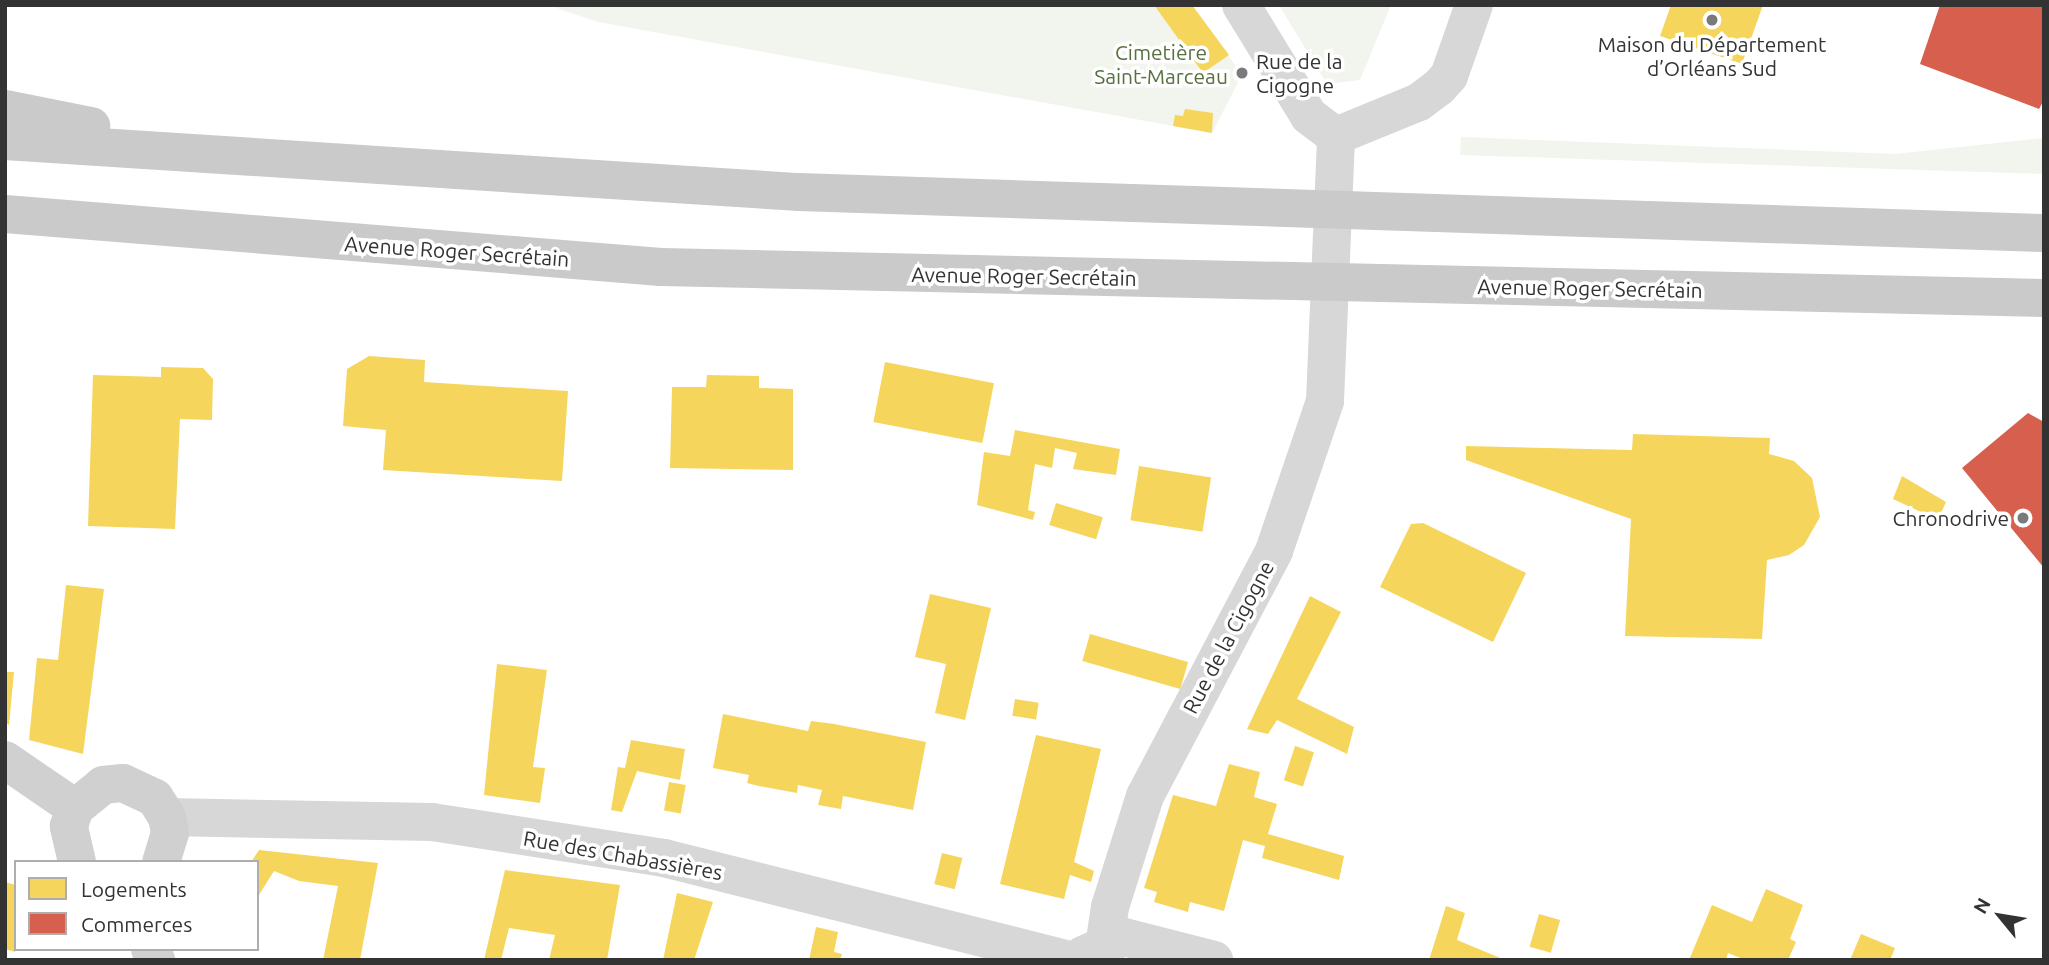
<!DOCTYPE html>
<meta charset="utf-8">
<style>
body{margin:0}
#map{position:relative;width:2049px;height:965px;overflow:hidden;background:#fff;font-family:Ubuntu,sans-serif}
div>[style]{position:absolute}
[style*='--x']{left:calc(var(--x)*1px);top:calc(var(--y)*1px);width:calc(var(--w)*1px);rotate:calc(var(--a)*1deg)}
.green>*{inset:0;background:#f1f5ed}
.homes>*{inset:0;background:#f6d55c;transform-origin:0 0}
.shops>*{inset:0;background:#d6604d}
.street>*{height:38px;margin:-19px;padding:0 19px;transform-origin:19px;border-radius:19px;background:#d7d7d7}
.secondary>*{height:38px;margin:-19px;padding:0 19px;transform-origin:19px;border-radius:19px;background:#d0d0d0}
.primary>*{height:38px;margin:-19px;padding:0 19px;transform-origin:19px;border-radius:19px;background:#cacaca}
.dots>*{width:19px;height:19px;translate:-50% -50%;box-sizing:border-box;border:4px solid #fff;border-radius:50%}
span{translate:-50% -50%;white-space:nowrap;text-align:center;line-height:1.15;-webkit-text-stroke:7px #fff;paint-order:stroke}
.poi-label{font-size:21px;color:#333}
.left{translate:0 -50%;text-align:left}
.right{translate:-100% -50%;text-align:right}
.park-label{font-size:21px;color:#56703f}
.street-label{font-size:21px;color:#333}
.frame{position:absolute;inset:0;border:7px solid #333;pointer-events:none}
.legend{position:absolute;left:14px;top:860px;width:245px;height:91px;box-sizing:border-box;background:#fff;border:2px solid #adadad;margin:0;padding:9px 12px;list-style:none;font-size:21px;color:#333}
.legend li{display:flex;align-items:center;gap:14px;height:35px}
.legend b{width:35px;border:2px solid #adadad}
.north{position:absolute;left:1965px;top:881px;width:70px;height:70px;-webkit-text-stroke:5px #fff;paint-order:stroke;rotate:300deg;font-size:19px;font-weight:700;line-height:28px;text-align:center;color:#333}
.north::after{content:'';display:block;margin:auto;width:24px;height:32px;background:#333;clip-path:polygon(50% 0,100% 100%,50% 72%,0 100%)}
</style>
<div id="map">
<div class="green">
<i style="clip-path:polygon(548px 5px,1192px 5px,1242px 75px,1212px 133px,598px 22px)"></i>
<i style="clip-path:polygon(1279px 5px,1391px 5px,1360px 80px,1327px 84px)"></i>
<i style="clip-path:polygon(1461px 137px,1895px 154px,2044px 138px,2044px 174px,1460px 155px)"></i>
</div>
<div class="homes">
<i style="clip-path:polygon(1154px 5px,1192px 5px,1229px 55px,1203px 73px)"></i>
<i style="clip-path:polygon(1671px 5px,1763px 5px,1742px 64px,1660px 36px)"></i>
<i style="clip-path:polygon(1185px 109px,1213px 113px,1212px 133px,1173px 126px,1175px 115px,1183px 116px)"></i>
<i style="clip-path:polygon(369px 356px,425px 360px,424px 382px,568px 391px,562px 481px,383px 470px,386px 430px,343px 426px,347px 369px)"></i>
<i style="left:885px;top:362px;width:111px;height:61px;rotate:11deg"></i>
<i style="clip-path:polygon(161px 367px,203px 368px,213px 379px,212px 420px,180px 419px,175px 529px,88px 526px,93px 375px,161px 377px)"></i>
<i style="clip-path:polygon(707px 375px,759px 376px,759px 388px,793px 389px,793px 470px,670px 468px,672px 387px,706px 387px)"></i>
<i style="clip-path:polygon(1015px 430px,1120px 449px,1116px 475px,1073px 469px,1077px 453px,1055px 448px,1052px 468px,1035px 464px,1028px 510px,1035px 512px,1033px 520px,977px 505px,984px 452px,1010px 456px)"></i>
<i style="clip-path:polygon(1633px 434px,1770px 438px,1769px 454px,1794px 461px,1812px 478px,1820px 517px,1804px 545px,1789px 555px,1767px 560px,1762px 639px,1625px 636px,1631px 519px,1466px 460px,1466px 446px,1632px 450px)"></i>
<i style="left:1139px;top:466px;width:73px;height:55px;rotate:9deg"></i>
<i style="clip-path:polygon(1902px 476px,1946px 502px,1938px 520px,1893px 499px)"></i>
<i style="left:1056px;top:503px;width:49px;height:23px;rotate:17deg"></i>
<i style="clip-path:polygon(1423px 523px,1526px 573px,1493px 642px,1380px 587px,1411px 524px)"></i>
<i style="clip-path:polygon(66px 585px,104px 589px,83px 754px,29px 740px,37px 658px,58px 660px)"></i>
<i style="clip-path:polygon(930px 594px,991px 608px,965px 720px,935px 713px,946px 664px,915px 657px)"></i>
<i style="clip-path:polygon(1310px 596px,1341px 612px,1297px 699px,1354px 727px,1347px 754px,1277px 720px,1268px 734px,1247px 729px)"></i>
<i style="left:1090px;top:634px;width:102px;height:28px;rotate:16deg"></i>
<i style="clip-path:polygon(497px 664px,547px 670px,533px 767px,545px 768px,540px 803px,484px 795px)"></i>
<i style="clip-path:polygon(5px 672px,14px 672px,9px 725px,5px 722px)"></i>
<i style="left:1015px;top:699px;width:24px;height:17px;rotate:9deg"></i>
<i style="clip-path:polygon(723px 714px,808px 731px,811px 721px,834px 724px,926px 742px,913px 810px,843px 796px,841px 809px,818px 805px,822px 790px,798px 785px,797px 793px,759px 786px,747px 783px,749px 775px,713px 768px)"></i>
<i style="clip-path:polygon(1036px 735px,1101px 749px,1074px 862px,1094px 871px,1091px 882px,1070px 875px,1064px 899px,1000px 884px)"></i>
<i style="clip-path:polygon(631px 740px,685px 749px,680px 780px,637px 771px,622px 812px,611px 810px,618px 767px,625px 768px)"></i>
<i style="left:1295px;top:746px;width:20px;height:36px;rotate:18deg"></i>
<i style="clip-path:polygon(1229px 764px,1260px 772px,1254px 797px,1277px 804px,1268px 834px,1344px 856px,1339px 880px,1262px 858px,1265px 846px,1243px 840px,1224px 911px,1190px 902px,1188px 912px,1154px 902px,1157px 892px,1144px 888px,1173px 795px,1216px 806px)"></i>
<i style="left:669px;top:782px;width:17px;height:29px;rotate:10deg"></i>
<i style="clip-path:polygon(259px 850px,378px 863px,360px 960px,323px 960px,338px 886px,299px 881px,274px 871px,257px 898px,257px 862px,251px 862px)"></i>
<i style="left:942px;top:853px;width:21px;height:32px;rotate:14deg"></i>
<i style="clip-path:polygon(505px 870px,620px 885px,607px 960px,549px 960px,555px 935px,509px 928px,501px 960px,484px 960px)"></i>
<i style="clip-path:polygon(5px 882px,16px 885px,15px 952px,5px 949px)"></i>
<i style="clip-path:polygon(1766px 889px,1803px 905px,1790px 939px,1796px 942px,1788px 960px,1745px 960px,1728px 953px,1726px 960px,1689px 960px,1712px 905px,1752px 922px)"></i>
<i style="clip-path:polygon(677px 893px,713px 902px,694px 960px,663px 960px)"></i>
<i style="clip-path:polygon(1446px 906px,1465px 913px,1457px 940px,1505px 960px,1429px 960px)"></i>
<i style="left:1539px;top:914px;width:22px;height:34px;rotate:16deg"></i>
<i style="clip-path:polygon(816px 927px,838px 932px,834px 952px,842px 954px,840px 960px,809px 960px)"></i>
<i style="clip-path:polygon(1861px 934px,1895px 948px,1890px 960px,1850px 960px)"></i>
</div>
<div class="shops">
<i style="clip-path:polygon(1940px 5px,2044px 5px,2044px 100px,2039px 109px,1920px 64px)"></i>
<i style="clip-path:polygon(2028px 413px,2044px 422px,2044px 568px,1962px 468px)"></i>
</div>
<div class="street">
<i style="--x:1241;--y:5;--w:130;--a:58.5"></i>
<i style="--x:1309;--y:116;--w:34;--a:37"></i>
<i style="--x:1336;--y:136;--w:90;--a:-22.3"></i>
<i style="--x:1419;--y:102;--w:25;--a:-37"></i>
<i style="--x:1439;--y:87;--w:15;--a:-48"></i>
<i style="--x:1449;--y:76;--w:75;--a:-70.6"></i>
<i style="--x:167;--y:817;--w:265;--a:1.1"></i>
<i style="--x:432;--y:822;--w:235;--a:8.8"></i>
<i style="--x:664;--y:858;--w:419;--a:14.1"></i>
<i style="--x:1083;--y:955;--w:45;--a:-23.7"></i>
<i style="--x:1124;--y:937;--w:93;--a:14.3"></i>
<i style="--x:1102;--y:960;--w:54;--a:-81.4"></i>
<i style="--x:1110;--y:907;--w:116;--a:-72.5"></i>
<i style="--x:1145;--y:796;--w:277;--a:-62.2"></i>
<i style="--x:1274;--y:551;--w:158;--a:-71.2"></i>
<i style="--x:1325;--y:401;--w:265;--a:-87.6"></i>
</div>
<div class="secondary">
<i style="--x:5;--y:760;--w:85;--a:34.4"></i>
<i style="--x:77;--y:862;--w:37;--a:-103"></i>
<i style="--x:69;--y:826;--w:19;--a:-72"></i>
<i style="--x:75;--y:808;--w:36;--a:-39"></i>
<i style="--x:103;--y:785;--w:20;--a:-6"></i>
<i style="--x:123;--y:783;--w:35;--a:25"></i>
<i style="--x:155;--y:798;--w:22;--a:58"></i>
<i style="--x:167;--y:817;--w:16;--a:79"></i>
<i style="--x:170;--y:833;--w:30;--a:107"></i>
<i style="--x:150;--y:949;--w:13;--a:61"></i>
</div>
<div class="primary">
<i style="--x:5;--y:109;--w:88;--a:11.2"></i>
<i style="--x:5;--y:141;--w:796;--a:3.68"></i>
<i style="--x:799;--y:192;--w:1246;--a:1.89"></i>
<i style="--x:5;--y:214;--w:658;--a:4.62"></i>
<i style="--x:661;--y:267;--w:1383;--a:1.28"></i>
</div>
<div class="dots">
<i style="left:1712px;top:20px;background:#7a7a7a"></i>
<i style="left:1242px;top:73px;background:#7a7a7a"></i>
<i style="left:2023px;top:518px;background:#7a7a7a"></i>
</div>
<div class="poi-label">
<span style="left:1712px;top:56px">Maison du Département<br>d’Orléans Sud</span>
<span class="left" style="left:1256px;top:73px">Rue de la<br>Cigogne</span>
<span class="right" style="left:2009px;top:518px">Chronodrive</span>
</div>
<div class="park-label">
<span style="left:1161px;top:64px">Cimetière<br>Saint-Marceau</span>
</div>
<div class="street-label">
<span style="left:457px;top:251px;rotate:4deg">Avenue Roger Secrétain</span>
<span style="left:1024px;top:276px;rotate:1deg">Avenue Roger Secrétain</span>
<span style="left:1590px;top:288px;rotate:1deg">Avenue Roger Secrétain</span>
<span style="left:1228px;top:637px;rotate:-62deg">Rue de la Cigogne</span>
<span style="left:623px;top:855px;rotate:10deg">Rue des Chabassières</span>
</div>
<div class="frame"></div>
<ul class="legend">
<li><b style="height:19px;background:#f6d55c"></b>Logements</li>
<li><b style="height:19px;background:#d6604d"></b>Commerces</li>
</ul>
<div class="north">N</div>
</div>
